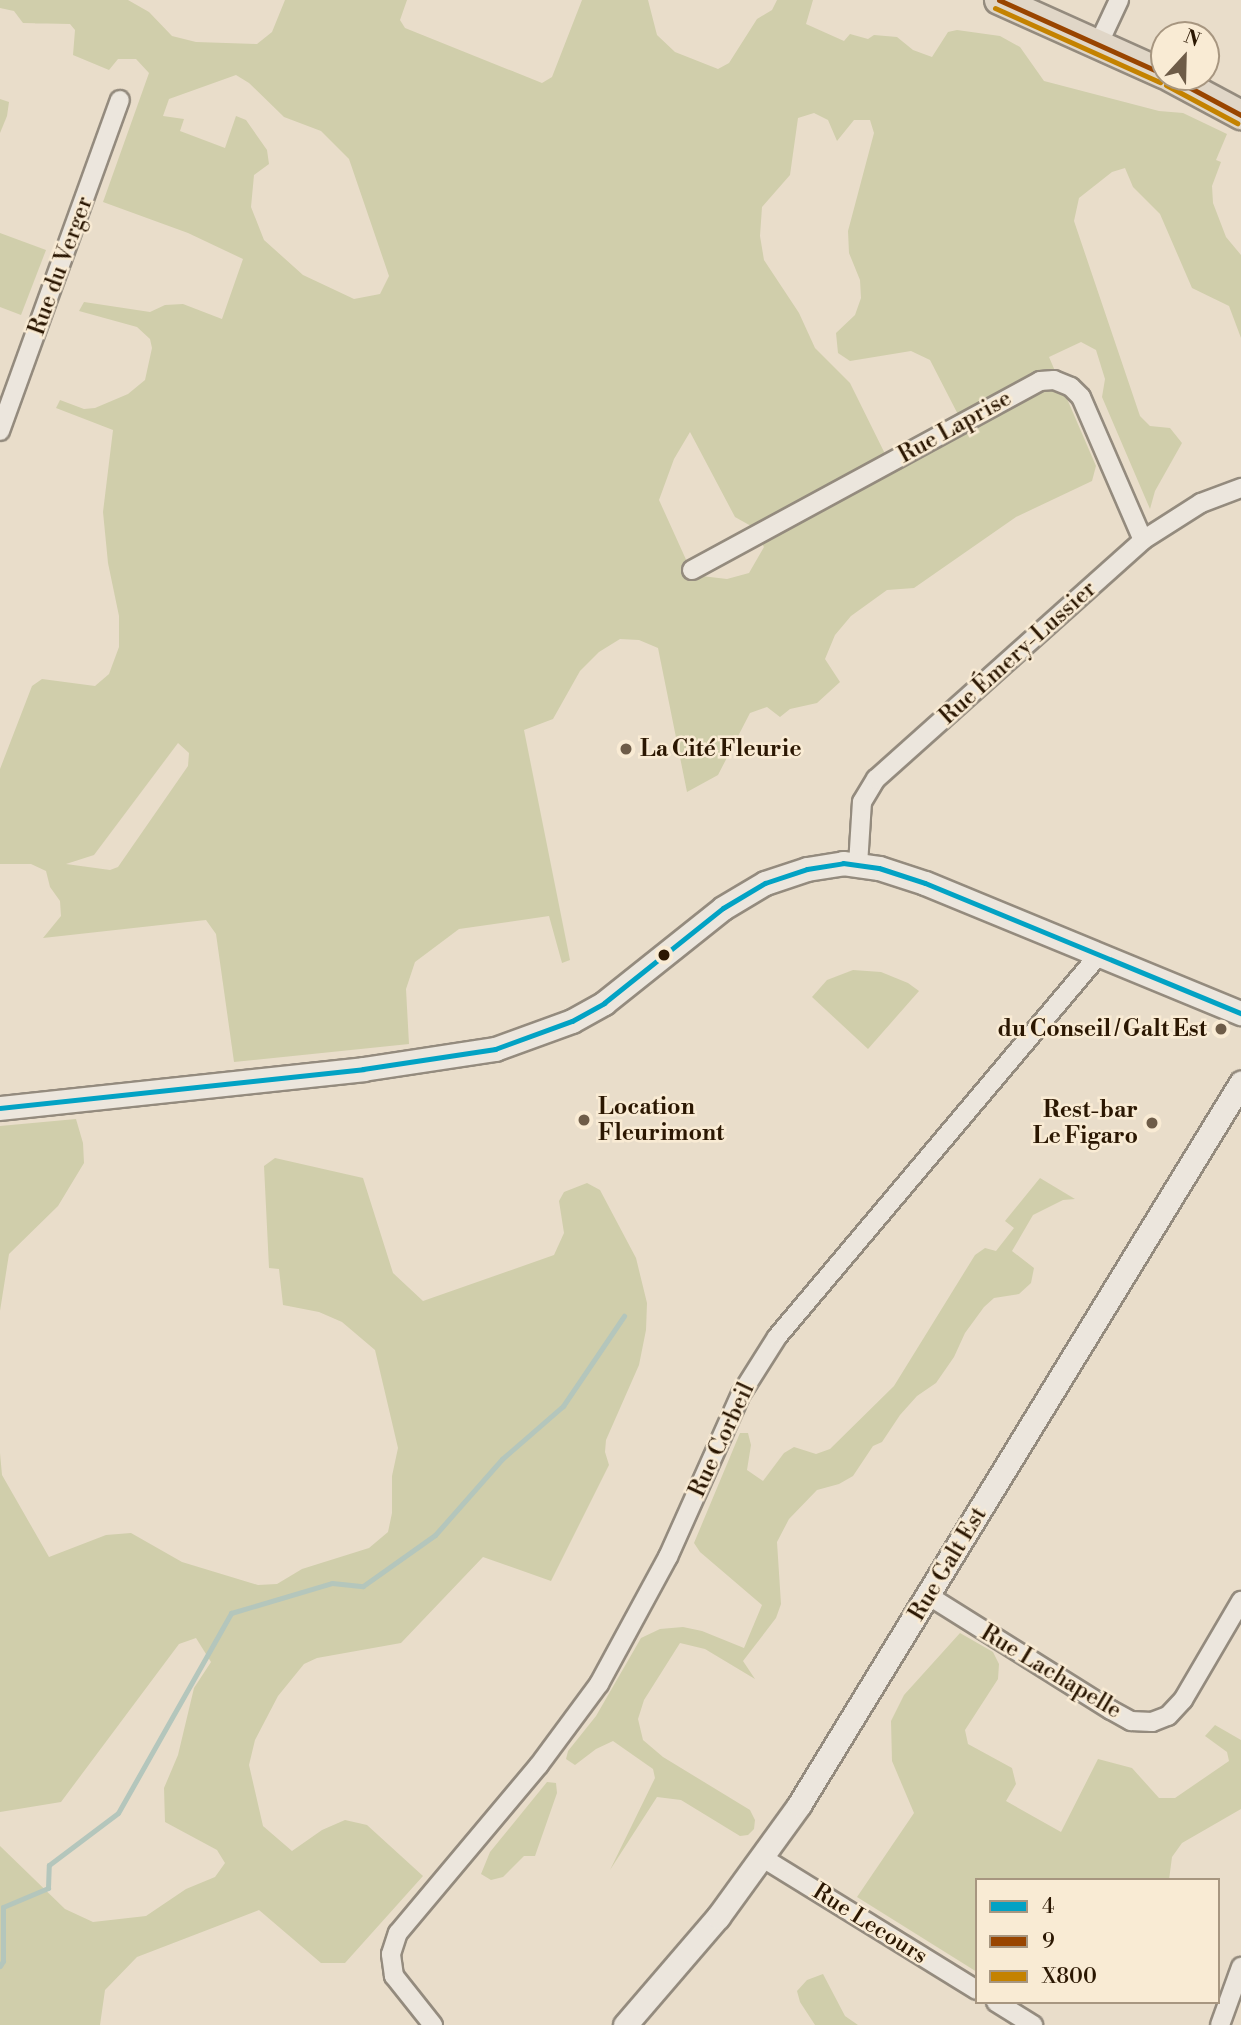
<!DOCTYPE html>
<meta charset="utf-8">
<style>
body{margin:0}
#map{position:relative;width:1241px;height:2025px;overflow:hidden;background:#e9ddca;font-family:"Libre Bodoni",serif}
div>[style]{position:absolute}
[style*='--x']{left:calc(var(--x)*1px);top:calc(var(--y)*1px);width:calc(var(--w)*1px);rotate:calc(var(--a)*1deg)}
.green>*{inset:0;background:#d0ceab}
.stream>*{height:5px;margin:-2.5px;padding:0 2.5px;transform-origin:2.5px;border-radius:2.5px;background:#b4c6bc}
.roads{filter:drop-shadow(2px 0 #948b7e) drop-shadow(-2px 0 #948b7e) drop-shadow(0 2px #948b7e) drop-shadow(0 -2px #948b7e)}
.minor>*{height:18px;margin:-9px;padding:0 9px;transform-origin:9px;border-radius:9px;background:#ece6dd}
.tertiary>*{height:23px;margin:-11.5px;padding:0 11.5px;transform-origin:11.5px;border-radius:11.5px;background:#ece6dd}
.primary>*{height:28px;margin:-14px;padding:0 14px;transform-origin:14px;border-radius:14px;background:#e0d6c7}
.bus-1>*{height:5px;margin:-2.5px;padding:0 2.5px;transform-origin:2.5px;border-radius:2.5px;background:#02a2c4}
.bus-2>*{height:5px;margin:-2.5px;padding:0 2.5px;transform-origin:2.5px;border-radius:2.5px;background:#994500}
.bus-3>*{height:5px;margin:-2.5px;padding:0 2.5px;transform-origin:2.5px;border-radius:2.5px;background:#c48200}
.dots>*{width:19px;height:19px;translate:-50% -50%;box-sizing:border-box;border:4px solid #f9ebd4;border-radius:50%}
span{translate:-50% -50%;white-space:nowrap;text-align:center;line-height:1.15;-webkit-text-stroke:5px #f9ebd4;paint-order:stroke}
.street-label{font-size:23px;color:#2b1702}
.poi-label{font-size:23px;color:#2b1702;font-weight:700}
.left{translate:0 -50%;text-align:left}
.right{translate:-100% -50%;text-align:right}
.legend{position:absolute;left:975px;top:1878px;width:245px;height:126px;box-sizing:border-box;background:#f9ebd4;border:2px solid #a79680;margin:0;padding:9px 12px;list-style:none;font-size:21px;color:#2b1702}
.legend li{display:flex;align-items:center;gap:14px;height:35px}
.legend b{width:35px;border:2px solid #a79680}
.north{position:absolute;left:1150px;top:21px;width:70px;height:70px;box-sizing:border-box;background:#f9ebd4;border:2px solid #a79680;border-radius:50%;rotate:22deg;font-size:19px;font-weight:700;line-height:28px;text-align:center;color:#2b1702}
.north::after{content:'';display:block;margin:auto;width:24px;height:32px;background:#6e5c48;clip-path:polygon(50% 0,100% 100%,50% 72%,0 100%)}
</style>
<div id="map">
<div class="green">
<i style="clip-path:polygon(evenodd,0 0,128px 0,149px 12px,172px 36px,196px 42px,257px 44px,272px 32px,285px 0,407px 0,400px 20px,405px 28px,542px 83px,552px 77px,582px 0,648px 0,657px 35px,675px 52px,718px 69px,729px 63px,757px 19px,772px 10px,777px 0,813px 0,806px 24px,844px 41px,850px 34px,868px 39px,874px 35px,897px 37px,913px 50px,932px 57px,948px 32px,957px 30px,1000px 36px,1020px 47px,1044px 81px,1159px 111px,1183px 113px,1227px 134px,1216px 160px,1221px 162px,1212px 186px,1213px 203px,1226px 237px,1241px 255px,1241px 338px,1229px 306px,1192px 288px,1160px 214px,1133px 187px,1125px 168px,1112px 172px,1079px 198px,1074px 221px,1140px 416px,1150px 426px,1170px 428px,1182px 443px,1155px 491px,1150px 509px,1102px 397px,1105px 379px,1096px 350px,1081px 342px,1049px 357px,1096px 466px,1092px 481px,1016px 517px,914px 588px,887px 590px,851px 616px,835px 635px,825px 659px,840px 682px,817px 703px,790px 709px,780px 717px,767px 707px,750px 713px,718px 775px,687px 792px,658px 648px,639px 640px,620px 639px,599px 652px,580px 671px,553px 719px,524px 730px,570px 960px,562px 963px,549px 916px,459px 929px,415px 962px,406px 989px,409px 1044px,234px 1062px,216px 934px,206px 920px,43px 938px,61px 916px,60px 901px,50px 887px,46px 871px,31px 864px,0 864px,0 769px,32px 686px,42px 679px,95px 686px,109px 674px,119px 647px,119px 616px,108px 563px,103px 512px,113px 430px,56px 408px,60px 400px,84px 409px,95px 408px,128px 394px,145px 380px,152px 348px,150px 339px,137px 327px,79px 311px,84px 302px,150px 312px,165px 305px,183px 304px,222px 319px,243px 259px,188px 233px,103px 202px,149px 73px,136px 59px,118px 59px,109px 70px,73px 55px,75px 30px,70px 24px,23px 23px,14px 11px,0 8px,0 0,236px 75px,249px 83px,284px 117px,321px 131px,349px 159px,389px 276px,380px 294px,354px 299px,303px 275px,264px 240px,251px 207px,254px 175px,269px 164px,267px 150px,246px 120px,236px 116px,225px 148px,180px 131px,184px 119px,163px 116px,169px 99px,236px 75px,0 0,814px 113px,828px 120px,837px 141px,854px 120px,870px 120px,874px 133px,848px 231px,849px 253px,860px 280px,861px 298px,855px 315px,836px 333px,838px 353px,850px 361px,911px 351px,930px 360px,967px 432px,894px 472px,850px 383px,815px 348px,799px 313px,764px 260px,760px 236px,762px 207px,790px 175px,798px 118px,814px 113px,0 0,690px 432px,735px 517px,751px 526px,764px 547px,749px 573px,727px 579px,693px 575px,659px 500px,674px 459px,690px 432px,0 0,178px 743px,189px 753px,188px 766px,118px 867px,110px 870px,66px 864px,94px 855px,178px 743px)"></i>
<i style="clip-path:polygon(0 99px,9px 102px,7px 116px,0 133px)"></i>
<i style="clip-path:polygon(0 233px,46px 250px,21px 315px,0 307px)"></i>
<i style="clip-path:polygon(853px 970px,881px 972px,908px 983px,919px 991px,868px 1049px,812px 997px,827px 980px)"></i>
<i style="clip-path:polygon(76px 1119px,83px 1143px,84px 1163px,58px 1206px,9px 1254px,0 1311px,0 1126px)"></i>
<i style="clip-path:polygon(275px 1158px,363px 1178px,393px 1273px,423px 1301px,554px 1255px,564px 1233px,559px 1201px,564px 1192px,587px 1183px,600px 1190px,636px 1258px,647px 1303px,646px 1330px,639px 1365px,606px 1440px,605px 1452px,609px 1465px,551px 1581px,483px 1557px,401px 1643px,317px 1658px,304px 1664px,278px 1696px,255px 1740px,249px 1765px,263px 1826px,292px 1851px,322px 1830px,345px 1820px,367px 1825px,423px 1876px,345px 1963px,321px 1963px,259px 1910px,137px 1957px,105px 1990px,100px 2025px,0 2025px,0 1846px,65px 1909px,93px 1922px,146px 1916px,186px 1889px,215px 1877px,225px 1863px,217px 1850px,165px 1822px,164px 1788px,178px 1755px,194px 1688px,211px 1662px,196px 1638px,179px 1644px,61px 1802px,0 1812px,0 1453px,2px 1475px,49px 1557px,106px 1535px,131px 1533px,182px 1562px,258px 1585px,277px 1584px,302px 1569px,369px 1548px,388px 1532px,392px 1513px,392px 1476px,398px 1448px,375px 1350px,342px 1322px,319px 1312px,283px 1305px,279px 1269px,269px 1268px,264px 1166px)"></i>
<i style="clip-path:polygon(1040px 1178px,1075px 1199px,1063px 1200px,1033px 1215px,1012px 1251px,1034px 1268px,1031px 1283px,1019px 1294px,994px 1298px,984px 1307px,965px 1333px,954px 1357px,936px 1383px,917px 1396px,900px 1415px,882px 1442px,873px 1446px,853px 1476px,839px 1484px,817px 1490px,789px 1519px,777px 1542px,781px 1604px,776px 1618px,743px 1661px,755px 1679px,705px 1649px,680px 1643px,644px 1700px,638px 1719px,643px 1740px,663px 1757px,750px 1810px,755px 1820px,754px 1829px,748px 1835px,740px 1836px,681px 1800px,657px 1797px,610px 1870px,655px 1778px,653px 1769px,613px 1741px,596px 1749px,575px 1765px,566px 1759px,568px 1751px,596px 1716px,641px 1638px,660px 1629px,683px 1627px,702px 1631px,744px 1648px,762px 1605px,700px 1552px,694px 1543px,740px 1433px,748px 1433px,751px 1445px,747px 1470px,763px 1481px,784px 1453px,794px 1447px,816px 1454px,830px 1449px,894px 1386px,975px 1255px,985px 1248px,996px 1251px,1014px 1228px,1005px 1221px)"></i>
<i style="clip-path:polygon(960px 1633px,993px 1652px,999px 1664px,998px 1679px,965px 1730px,968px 1744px,1012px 1768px,1016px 1784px,1006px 1801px,1061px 1832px,1098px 1759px,1132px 1768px,1159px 1798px,1175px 1798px,1229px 1761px,1227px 1752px,1205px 1736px,1215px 1725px,1241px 1740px,1241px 1809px,1182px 1843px,1172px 1857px,1169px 1880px,977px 1880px,977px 1972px,857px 1897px,914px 1813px,892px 1761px,891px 1721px,904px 1695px)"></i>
<i style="clip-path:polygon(547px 1782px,556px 1783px,557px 1793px,535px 1856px,524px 1856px,503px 1877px,491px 1880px,481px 1874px,490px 1852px)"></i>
<i style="clip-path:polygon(823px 1974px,845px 2016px,858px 2025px,815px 2025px,800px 2002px,797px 1991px,807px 1980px)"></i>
</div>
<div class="stream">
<i style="--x:0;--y:1966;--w:6;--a:-59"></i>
<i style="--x:3;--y:1961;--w:54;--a:-90"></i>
<i style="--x:3;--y:1907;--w:49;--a:-22.9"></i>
<i style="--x:48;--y:1888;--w:23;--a:-88"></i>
<i style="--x:49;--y:1865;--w:86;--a:-37"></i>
<i style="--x:118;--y:1813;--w:230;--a:-60.5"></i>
<i style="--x:231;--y:1613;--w:105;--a:-16.5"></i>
<i style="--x:332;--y:1583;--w:31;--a:6"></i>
<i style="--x:363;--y:1586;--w:88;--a:-35.3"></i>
<i style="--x:435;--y:1535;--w:101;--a:-48.6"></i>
<i style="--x:502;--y:1459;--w:81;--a:-41"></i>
<i style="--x:563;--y:1406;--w:109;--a:-55.9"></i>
</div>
<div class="roads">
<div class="minor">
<i style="--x:1098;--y:45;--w:50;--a:-65"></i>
<i style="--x:0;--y:431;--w:352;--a:-70.1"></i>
<i style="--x:692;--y:570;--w:396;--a:-28.5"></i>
<i style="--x:1040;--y:381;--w:14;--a:-4"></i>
<i style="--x:1054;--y:380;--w:18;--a:22"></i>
<i style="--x:1071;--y:387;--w:14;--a:45"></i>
<i style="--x:1081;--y:397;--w:156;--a:66.6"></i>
<i style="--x:858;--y:865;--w:63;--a:-86.4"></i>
<i style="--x:862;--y:802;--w:27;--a:-59"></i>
<i style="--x:876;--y:779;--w:358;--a:-41.8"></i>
<i style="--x:1143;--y:540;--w:69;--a:-32.5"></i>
<i style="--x:1201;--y:503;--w:43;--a:-20.6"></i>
<i style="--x:929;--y:1596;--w:215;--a:32.1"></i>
<i style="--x:1111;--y:1710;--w:23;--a:29"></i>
<i style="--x:1131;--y:1721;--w:21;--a:3"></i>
<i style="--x:1152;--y:1722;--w:17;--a:-21"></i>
<i style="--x:1168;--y:1716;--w:22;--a:-47"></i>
<i style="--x:1183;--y:1700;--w:115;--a:-59.6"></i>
<i style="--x:763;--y:1858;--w:251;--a:31.7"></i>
<i style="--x:996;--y:2002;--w:44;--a:31.9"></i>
<i style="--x:433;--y:2025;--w:63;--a:-128.5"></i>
<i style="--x:394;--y:1976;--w:22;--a:-98"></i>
<i style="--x:391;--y:1954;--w:22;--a:-72"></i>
<i style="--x:398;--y:1933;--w:219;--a:-50"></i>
<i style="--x:539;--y:1765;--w:101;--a:-53.5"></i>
<i style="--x:599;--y:1684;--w:145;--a:-61.5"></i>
<i style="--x:668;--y:1557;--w:179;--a:-65.9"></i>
<i style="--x:741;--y:1394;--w:67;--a:-57.7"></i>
<i style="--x:777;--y:1337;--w:500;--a:-49.9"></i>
<i style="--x:1220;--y:2025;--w:62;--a:-70.1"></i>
</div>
<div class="tertiary">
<i style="--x:0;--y:1108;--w:365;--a:-6.1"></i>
<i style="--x:363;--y:1069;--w:134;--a:-8.6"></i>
<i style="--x:495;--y:1049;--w:82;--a:-20"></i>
<i style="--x:572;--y:1021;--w:37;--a:-29"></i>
<i style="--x:604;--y:1003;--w:152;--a:-38.6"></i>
<i style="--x:723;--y:908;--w:49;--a:-30.8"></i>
<i style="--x:765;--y:883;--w:44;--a:-18.4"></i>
<i style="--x:807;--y:869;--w:36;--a:-9"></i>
<i style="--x:843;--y:863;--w:36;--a:8"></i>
<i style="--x:879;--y:868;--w:48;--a:18.1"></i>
<i style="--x:925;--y:883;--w:342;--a:22.4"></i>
<i style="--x:625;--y:2025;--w:143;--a:-49.3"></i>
<i style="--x:718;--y:1917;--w:138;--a:-54.1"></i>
<i style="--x:799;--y:1805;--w:847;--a:-58.53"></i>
</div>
<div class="primary">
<i style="--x:999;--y:0;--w:181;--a:24.2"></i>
<i style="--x:1170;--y:77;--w:81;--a:28.2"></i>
</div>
</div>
<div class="bus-1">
<i style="--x:0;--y:1108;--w:365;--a:-6.1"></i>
<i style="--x:363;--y:1069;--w:134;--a:-8.6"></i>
<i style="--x:495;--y:1049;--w:82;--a:-20"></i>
<i style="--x:572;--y:1021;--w:37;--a:-29"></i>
<i style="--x:604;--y:1003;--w:152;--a:-38.6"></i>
<i style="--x:723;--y:908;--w:49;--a:-30.8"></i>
<i style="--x:765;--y:883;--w:44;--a:-18.4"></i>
<i style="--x:807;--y:869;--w:36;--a:-9"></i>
<i style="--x:843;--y:863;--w:36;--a:8"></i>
<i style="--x:879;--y:868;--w:48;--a:18.1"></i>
<i style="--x:925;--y:883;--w:342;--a:22.4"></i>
</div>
<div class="bus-2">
<i style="--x:999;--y:0;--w:181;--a:24.2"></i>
<i style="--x:1170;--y:77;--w:81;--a:28.2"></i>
</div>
<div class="bus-3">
<i style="--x:995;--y:8;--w:181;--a:24.2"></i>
<i style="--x:1166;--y:85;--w:81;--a:28.2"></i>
</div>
<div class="dots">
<i style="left:626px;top:749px;background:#6e5c48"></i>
<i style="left:664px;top:955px;background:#2b1702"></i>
<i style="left:1221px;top:1029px;background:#6e5c48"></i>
<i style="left:584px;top:1120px;background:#6e5c48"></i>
<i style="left:1152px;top:1123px;background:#6e5c48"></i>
</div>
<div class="street-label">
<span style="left:61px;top:266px;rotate:-70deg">Rue du Verger</span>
<span style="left:955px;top:427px;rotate:-29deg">Rue Laprise</span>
<span style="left:1018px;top:653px;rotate:-42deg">Rue Émery-Lussier</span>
<span style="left:722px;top:1440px;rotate:-65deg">Rue Corbeil</span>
<span style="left:948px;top:1564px;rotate:-59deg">Rue Galt Est</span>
<span style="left:1051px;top:1672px;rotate:31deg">Rue Lachapelle</span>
<span style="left:870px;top:1924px;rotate:32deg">Rue Lecours</span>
</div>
<div class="poi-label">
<span class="left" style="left:640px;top:749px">La Cité Fleurie</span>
<span class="right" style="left:1207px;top:1029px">du Conseil / Galt Est</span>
<span class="left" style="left:598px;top:1120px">Location<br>Fleurimont</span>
<span class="right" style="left:1138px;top:1123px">Rest-bar<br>Le Figaro</span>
</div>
<ul class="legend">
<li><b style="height:9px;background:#02a2c4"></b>4</li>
<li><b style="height:9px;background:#994500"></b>9</li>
<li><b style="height:9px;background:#c48200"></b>X800</li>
</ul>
<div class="north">N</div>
</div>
